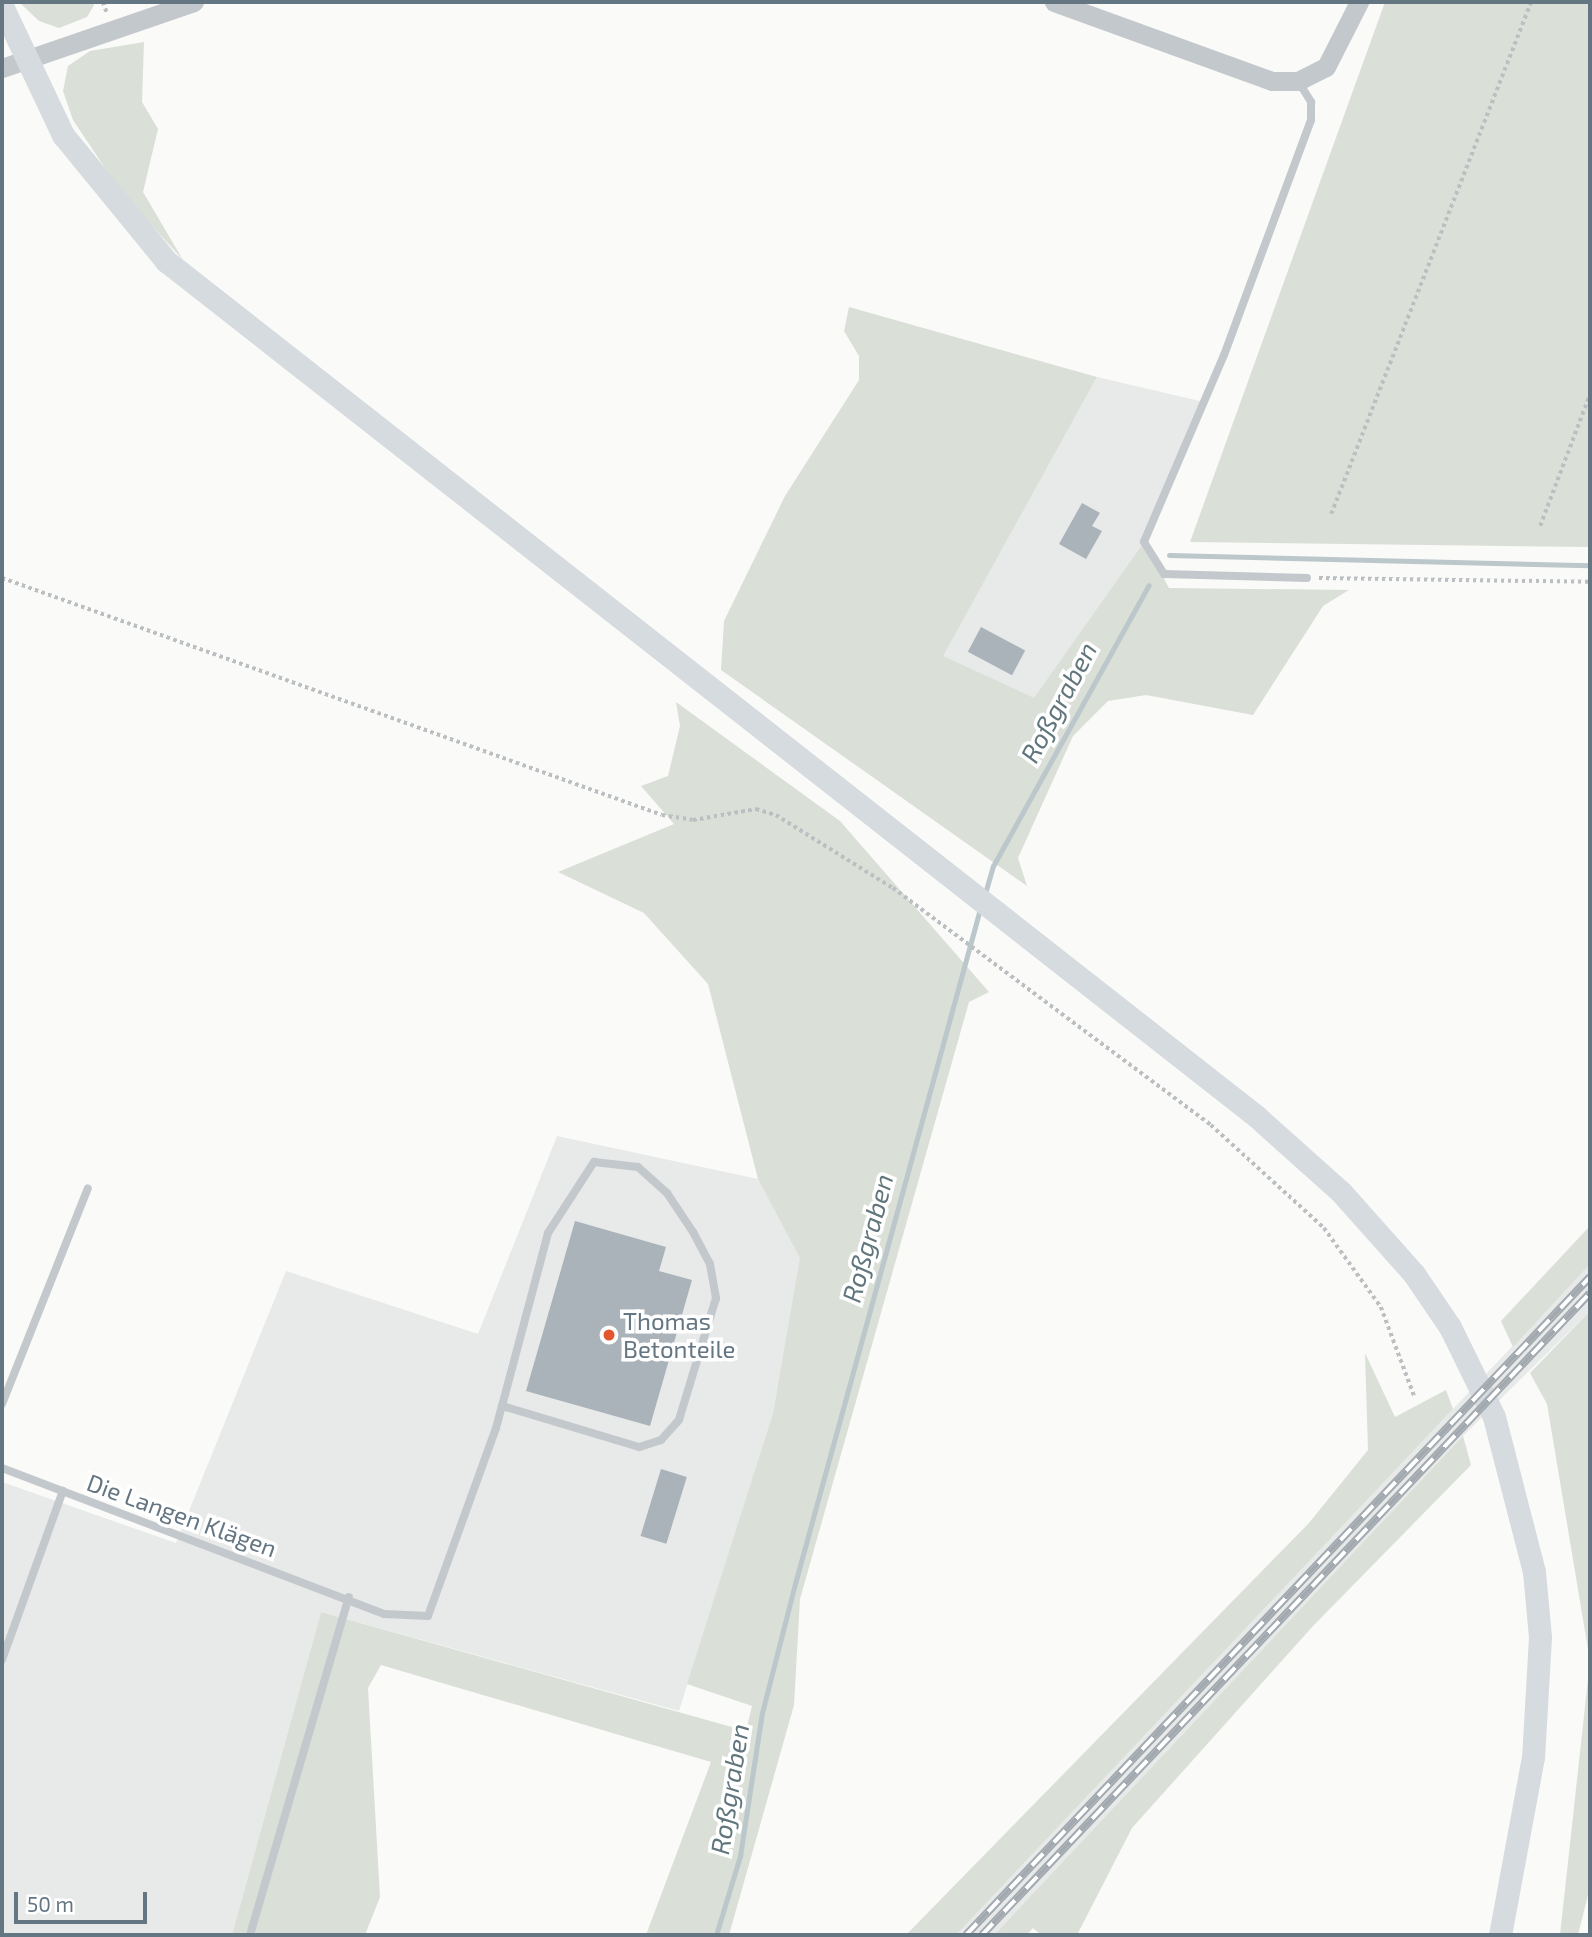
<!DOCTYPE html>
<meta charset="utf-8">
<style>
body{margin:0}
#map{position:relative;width:1592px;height:1937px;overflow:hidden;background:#fafaf8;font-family:"Exo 2",sans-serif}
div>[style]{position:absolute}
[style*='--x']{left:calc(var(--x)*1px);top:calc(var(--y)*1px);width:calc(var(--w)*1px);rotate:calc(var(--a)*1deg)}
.built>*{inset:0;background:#e8e9e9}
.green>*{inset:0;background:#dadfd7}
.stream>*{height:5px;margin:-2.5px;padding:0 2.5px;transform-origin:2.5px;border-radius:2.5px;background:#bbc7cb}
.building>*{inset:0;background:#aab3b9;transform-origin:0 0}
.path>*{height:3.5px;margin-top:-1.75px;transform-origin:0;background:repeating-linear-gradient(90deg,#bbbfc2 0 3.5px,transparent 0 7px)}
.service>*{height:8px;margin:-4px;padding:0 4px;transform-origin:4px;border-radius:4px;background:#c3c8cc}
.tertiary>*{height:19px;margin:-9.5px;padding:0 9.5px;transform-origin:9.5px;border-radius:9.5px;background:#c3c8cc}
.secondary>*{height:23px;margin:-11.5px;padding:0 11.5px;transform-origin:11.5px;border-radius:11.5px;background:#d6dbdf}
.rail>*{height:8px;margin-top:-4px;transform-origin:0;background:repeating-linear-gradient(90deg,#fff 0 16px,#a2aab0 0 32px);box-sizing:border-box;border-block:2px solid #a2aab0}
.dots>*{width:19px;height:19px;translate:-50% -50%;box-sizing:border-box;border:4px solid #fff;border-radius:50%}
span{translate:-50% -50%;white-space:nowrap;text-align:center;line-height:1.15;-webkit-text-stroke:7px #fff;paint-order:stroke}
.poi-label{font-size:24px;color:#657683}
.left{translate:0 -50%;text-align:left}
.street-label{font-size:24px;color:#657683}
.water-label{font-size:26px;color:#60757c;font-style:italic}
.frame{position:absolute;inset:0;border:4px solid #657683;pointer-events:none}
.scale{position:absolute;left:14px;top:1892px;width:133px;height:32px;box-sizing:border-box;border:4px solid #657683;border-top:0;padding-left:9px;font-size:21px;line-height:24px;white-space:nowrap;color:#657683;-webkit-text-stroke:5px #fff;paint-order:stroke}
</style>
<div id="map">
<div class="built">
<i style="clip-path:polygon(1097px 377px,1204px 402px,1144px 542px,1034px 699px,942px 656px)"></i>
<i style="clip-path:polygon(557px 1136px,758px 1179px,801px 1258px,773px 1413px,679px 1711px,321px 1612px,232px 1935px,2px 1935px,2px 1482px,176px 1543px,286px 1271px,478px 1334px)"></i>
<i style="clip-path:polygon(1590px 1264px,1590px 1311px,1463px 1436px,994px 1935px,956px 1935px)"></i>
</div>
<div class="green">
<i style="clip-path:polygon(19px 2px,94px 2px,94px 5px,87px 17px,59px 28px,39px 21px)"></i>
<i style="clip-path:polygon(1385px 2px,1590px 2px,1590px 547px,1190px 542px)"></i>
<i style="clip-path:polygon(144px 42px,142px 102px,158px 129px,143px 192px,183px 260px,119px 189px,73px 120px,63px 91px,68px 66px,90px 51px)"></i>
<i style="clip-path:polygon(849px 307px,1097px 377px,943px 656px,1034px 698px,1144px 542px,1169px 588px,1349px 590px,1323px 606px,1253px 715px,1146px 695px,1108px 701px,1073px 736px,1018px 858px,1027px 886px,721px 670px,724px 621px,785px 496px,859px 380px,859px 356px,844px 331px)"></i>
<i style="clip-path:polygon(676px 702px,840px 821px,989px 992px,969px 1002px,800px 1599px,794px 1705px,729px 1935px,646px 1935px,711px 1762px,381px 1665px,368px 1688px,380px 1897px,365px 1935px,232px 1935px,321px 1612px,746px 1731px,752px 1706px,687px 1684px,773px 1413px,800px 1258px,758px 1179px,708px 984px,644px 913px,558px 872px,674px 824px,641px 786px,668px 776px,680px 726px)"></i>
<i style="clip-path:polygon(1590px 1226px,1590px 1264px,1513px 1347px,1501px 1321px)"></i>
<i style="clip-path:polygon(1590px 1311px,1590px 1887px,1578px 1935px,1560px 1935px,1590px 1661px,1547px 1404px,1530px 1373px)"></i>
<i style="clip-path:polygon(1365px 1353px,1395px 1417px,1446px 1390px,1453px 1409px,956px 1935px,906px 1935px,1309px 1523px,1368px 1450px)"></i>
<i style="clip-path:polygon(1463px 1436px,1471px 1465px,1313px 1626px,1132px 1828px,1077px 1935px,1041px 1935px,1033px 1928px,1027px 1935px,994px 1935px)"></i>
</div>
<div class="stream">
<i style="--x:1169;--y:555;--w:421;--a:1.4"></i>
<i style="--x:984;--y:897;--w:32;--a:-74"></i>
<i style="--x:993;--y:866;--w:321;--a:-61"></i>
<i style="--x:716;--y:1935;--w:83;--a:-73.1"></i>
<i style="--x:740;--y:1856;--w:145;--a:-81.3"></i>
<i style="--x:762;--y:1713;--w:137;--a:-75.7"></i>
<i style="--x:796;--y:1580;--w:696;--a:-74.67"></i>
</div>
<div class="building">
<i style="clip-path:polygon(1082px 503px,1100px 513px,1092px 526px,1102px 531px,1086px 559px,1059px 544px)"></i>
<i style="left:981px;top:627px;width:50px;height:28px;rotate:28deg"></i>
<i style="clip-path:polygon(575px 1221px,666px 1247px,659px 1271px,692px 1280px,650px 1426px,526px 1391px)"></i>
<i style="left:661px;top:1469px;width:27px;height:70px;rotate:17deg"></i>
</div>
<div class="path">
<i style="--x:103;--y:2;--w:12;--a:70"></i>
<i style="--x:1331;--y:514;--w:550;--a:-68.66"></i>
<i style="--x:1540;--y:526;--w:141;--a:-69.3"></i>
<i style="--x:2;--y:578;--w:701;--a:19.75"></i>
<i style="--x:662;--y:815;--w:31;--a:9"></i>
<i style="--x:693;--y:820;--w:64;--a:-9.9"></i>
<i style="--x:756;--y:809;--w:21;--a:17"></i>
<i style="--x:776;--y:815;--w:138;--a:32"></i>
<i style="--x:893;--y:888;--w:397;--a:36.7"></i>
<i style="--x:1211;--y:1125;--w:153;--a:42.3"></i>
<i style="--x:1324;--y:1228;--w:97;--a:54.2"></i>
<i style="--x:1381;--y:1307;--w:97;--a:69.5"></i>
<i style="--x:1319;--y:578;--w:271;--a:0.8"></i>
</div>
<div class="service">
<i style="--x:1298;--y:81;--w:25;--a:58"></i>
<i style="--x:1311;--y:102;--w:18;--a:90"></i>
<i style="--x:1311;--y:120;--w:251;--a:110.3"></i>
<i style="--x:1224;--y:355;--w:203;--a:113.2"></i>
<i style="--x:1144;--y:542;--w:38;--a:58"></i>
<i style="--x:1164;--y:574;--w:143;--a:1.6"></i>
<i style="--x:2;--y:1404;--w:232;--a:-68.3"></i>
<i style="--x:2;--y:1468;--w:409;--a:20.9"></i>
<i style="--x:384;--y:1614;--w:44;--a:2.6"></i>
<i style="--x:428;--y:1616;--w:200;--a:-70.1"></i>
<i style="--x:496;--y:1428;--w:23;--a:-75"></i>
<i style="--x:502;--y:1406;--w:179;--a:-75.1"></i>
<i style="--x:548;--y:1233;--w:85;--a:-57.1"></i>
<i style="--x:594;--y:1162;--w:44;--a:6.5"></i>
<i style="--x:638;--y:1167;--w:39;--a:42"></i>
<i style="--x:667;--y:1193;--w:47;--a:56.3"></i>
<i style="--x:693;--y:1232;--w:36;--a:62"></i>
<i style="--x:710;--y:1264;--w:35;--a:80"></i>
<i style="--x:716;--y:1298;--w:127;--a:106.9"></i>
<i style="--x:679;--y:1420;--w:27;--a:132"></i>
<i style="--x:661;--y:1440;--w:23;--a:162"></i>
<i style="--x:639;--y:1447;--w:143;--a:-163.3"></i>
<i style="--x:2;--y:1660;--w:180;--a:-70.2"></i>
<i style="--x:250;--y:1935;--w:352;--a:-73.7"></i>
</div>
<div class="tertiary">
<i style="--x:1054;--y:2;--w:232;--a:19.9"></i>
<i style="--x:1272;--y:81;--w:26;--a:0"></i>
<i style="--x:1298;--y:81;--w:31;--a:-27"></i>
<i style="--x:1326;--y:67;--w:73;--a:-63.1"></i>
<i style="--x:2;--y:68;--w:203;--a:-19"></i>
</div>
<div class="secondary">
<i style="--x:2;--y:6;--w:143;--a:64.7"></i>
<i style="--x:63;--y:135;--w:163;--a:50.7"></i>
<i style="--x:166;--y:261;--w:1385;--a:38.11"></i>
<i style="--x:1256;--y:1116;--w:114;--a:41.8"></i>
<i style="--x:1341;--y:1192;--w:110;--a:48.3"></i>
<i style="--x:1414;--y:1274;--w:64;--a:55.8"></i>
<i style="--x:1450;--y:1327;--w:100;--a:63.9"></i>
<i style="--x:1494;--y:1417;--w:160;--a:75.5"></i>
<i style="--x:1534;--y:1572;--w:65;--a:84.7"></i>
<i style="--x:1540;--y:1637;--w:120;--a:93.3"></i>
<i style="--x:1533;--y:1757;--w:181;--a:100.5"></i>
</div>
<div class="rail">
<i style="--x:966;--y:1935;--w:907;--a:-46.52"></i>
<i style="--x:982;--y:1935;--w:884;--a:-46.56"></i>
</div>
<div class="dots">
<i style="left:609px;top:1335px;background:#e4572e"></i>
</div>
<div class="poi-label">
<span class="left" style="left:623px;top:1335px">Thomas<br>Betonteile</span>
</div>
<div class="street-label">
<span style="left:182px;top:1515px;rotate:20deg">Die Langen Klägen</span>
</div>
<div class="water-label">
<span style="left:1058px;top:702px;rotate:-62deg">Roßgraben</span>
<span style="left:867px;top:1238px;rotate:-75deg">Roßgraben</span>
<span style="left:729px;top:1789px;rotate:-81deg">Roßgraben</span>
</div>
<div class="frame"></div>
<div class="scale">50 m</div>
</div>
